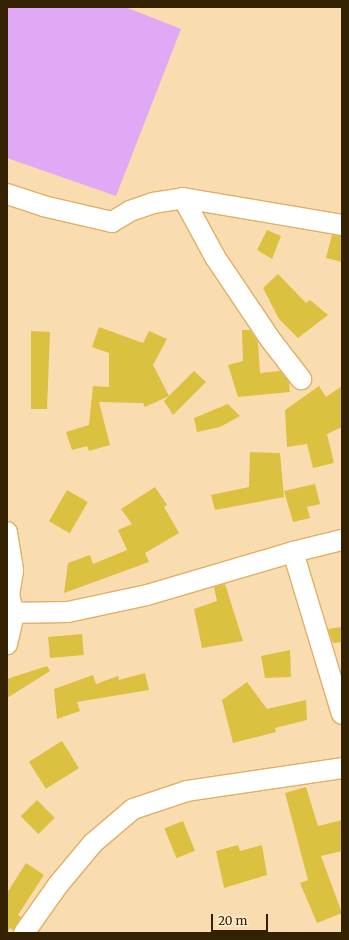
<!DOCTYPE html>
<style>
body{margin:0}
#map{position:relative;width:349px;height:940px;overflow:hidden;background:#fadcb1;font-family:Merriweather,serif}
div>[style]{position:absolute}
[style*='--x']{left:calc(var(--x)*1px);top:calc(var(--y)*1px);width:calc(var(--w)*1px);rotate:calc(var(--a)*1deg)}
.green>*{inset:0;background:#e0a8f5}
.building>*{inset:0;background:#dcc040;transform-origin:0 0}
.roads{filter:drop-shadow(1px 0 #e0af65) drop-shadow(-1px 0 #e0af65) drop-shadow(0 1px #e0af65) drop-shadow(0 -1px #e0af65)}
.street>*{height:20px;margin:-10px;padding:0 10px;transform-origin:10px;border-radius:10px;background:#fff}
span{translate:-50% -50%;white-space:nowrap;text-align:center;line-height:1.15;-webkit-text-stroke:3px #ffebce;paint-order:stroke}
.frame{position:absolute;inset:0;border:8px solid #342101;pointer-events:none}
.scale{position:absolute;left:211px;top:914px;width:57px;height:18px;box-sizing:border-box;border:2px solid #342101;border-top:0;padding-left:5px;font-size:12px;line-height:14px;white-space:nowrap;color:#342101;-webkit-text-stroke:3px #ffebce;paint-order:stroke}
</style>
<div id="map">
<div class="green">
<i style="clip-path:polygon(7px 7px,125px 7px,181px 29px,116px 196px,7px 158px)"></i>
</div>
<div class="building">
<i style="clip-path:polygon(267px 230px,281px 236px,272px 259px,257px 250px)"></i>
<i style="clip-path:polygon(332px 235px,342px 236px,342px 262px,326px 258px)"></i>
<i style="clip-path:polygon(278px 274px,306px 303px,310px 300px,328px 315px,298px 338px,279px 319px,263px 288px)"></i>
<i style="clip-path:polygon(99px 327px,143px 343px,149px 331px,167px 339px,153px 365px,169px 396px,194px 371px,206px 382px,173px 415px,164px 401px,169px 396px,145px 407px,143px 403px,99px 402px,110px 445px,89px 451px,87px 446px,72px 450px,66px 432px,89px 425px,93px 386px,109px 387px,109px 353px,92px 347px)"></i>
<i style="clip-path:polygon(242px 330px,250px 330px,258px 342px,260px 373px,280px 371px,289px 382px,290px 392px,238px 397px,228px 365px,243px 361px)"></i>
<i style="clip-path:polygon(31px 331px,50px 332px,47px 409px,31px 409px)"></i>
<i style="clip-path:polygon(319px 386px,326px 397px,342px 386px,342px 427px,327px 434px,334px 463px,313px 468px,307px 444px,287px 447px,285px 410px)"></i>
<i style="clip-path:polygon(228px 404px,240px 416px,220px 427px,197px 432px,194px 418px)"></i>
<i style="clip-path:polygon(250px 452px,280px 453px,284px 497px,215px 510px,211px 495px,249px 487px)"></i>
<i style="clip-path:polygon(315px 484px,320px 504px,307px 507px,310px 518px,293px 522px,284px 491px)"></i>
<i style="clip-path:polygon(155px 487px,167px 505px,164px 507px,179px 533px,145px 553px,149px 562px,64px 593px,68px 563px,90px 555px,93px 564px,127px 550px,118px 530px,132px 524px,121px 509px)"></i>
<i style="left:67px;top:490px;width:24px;height:36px;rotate:30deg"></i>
<i style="clip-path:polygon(225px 584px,243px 641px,202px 648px,194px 609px,217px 601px,214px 587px)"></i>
<i style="clip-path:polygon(342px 627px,342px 642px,333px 643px,328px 629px)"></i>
<i style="left:82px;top:634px;width:21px;height:34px;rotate:85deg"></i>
<i style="clip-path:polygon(290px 650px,291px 677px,265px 678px,261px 656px)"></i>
<i style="clip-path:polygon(47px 666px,50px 671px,7px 698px,7px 679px)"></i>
<i style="clip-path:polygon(145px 673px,149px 690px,77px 702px,80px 711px,57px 719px,54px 689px,93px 675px,96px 684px,118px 676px,119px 680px)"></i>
<i style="clip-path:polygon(247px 682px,267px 709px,306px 700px,307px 720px,275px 728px,276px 732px,233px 743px,222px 700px)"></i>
<i style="left:62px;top:741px;width:32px;height:39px;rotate:58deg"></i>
<i style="clip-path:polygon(306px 787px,318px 826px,342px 820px,342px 851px,321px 856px,342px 913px,317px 923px,300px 883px,308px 880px,285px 793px)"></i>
<i style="left:37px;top:800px;width:25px;height:23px;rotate:45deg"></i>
<i style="left:183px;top:821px;width:32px;height:20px;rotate:68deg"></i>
<i style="clip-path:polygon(238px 845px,240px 851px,262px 845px,267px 875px,224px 888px,216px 851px)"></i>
<i style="clip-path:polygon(26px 863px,44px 875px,18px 915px,21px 917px,13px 930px,10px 928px,7px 932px,7px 893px)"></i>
</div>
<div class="roads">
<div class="street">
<i style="--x:7;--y:194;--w:38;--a:18"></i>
<i style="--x:43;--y:206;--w:71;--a:13.1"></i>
<i style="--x:112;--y:222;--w:21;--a:-31"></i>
<i style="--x:130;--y:211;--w:24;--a:-19"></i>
<i style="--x:153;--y:203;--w:30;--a:-9"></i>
<i style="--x:183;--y:198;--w:161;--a:9.6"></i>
<i style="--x:183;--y:198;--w:67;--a:61.5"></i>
<i style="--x:215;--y:257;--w:99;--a:56.1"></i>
<i style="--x:270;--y:339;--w:51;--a:52.2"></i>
<i style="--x:7;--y:532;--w:39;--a:81"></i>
<i style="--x:13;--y:571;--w:24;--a:99"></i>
<i style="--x:9;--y:595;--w:20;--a:75"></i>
<i style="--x:14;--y:614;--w:31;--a:103"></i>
<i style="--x:293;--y:552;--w:169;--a:73.2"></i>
<i style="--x:7;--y:613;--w:61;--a:-0.9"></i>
<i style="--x:68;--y:612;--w:81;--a:-12.1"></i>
<i style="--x:147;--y:595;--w:152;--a:-16.4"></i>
<i style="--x:293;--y:552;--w:50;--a:-13.8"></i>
<i style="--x:24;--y:933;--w:59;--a:-54.7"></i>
<i style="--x:58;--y:885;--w:55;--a:-50.2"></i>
<i style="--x:93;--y:843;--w:52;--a:-40.4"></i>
<i style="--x:133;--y:809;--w:57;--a:-18.4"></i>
<i style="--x:187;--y:791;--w:157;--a:-8.4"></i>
</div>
</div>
<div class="frame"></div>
<div class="scale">20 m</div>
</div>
